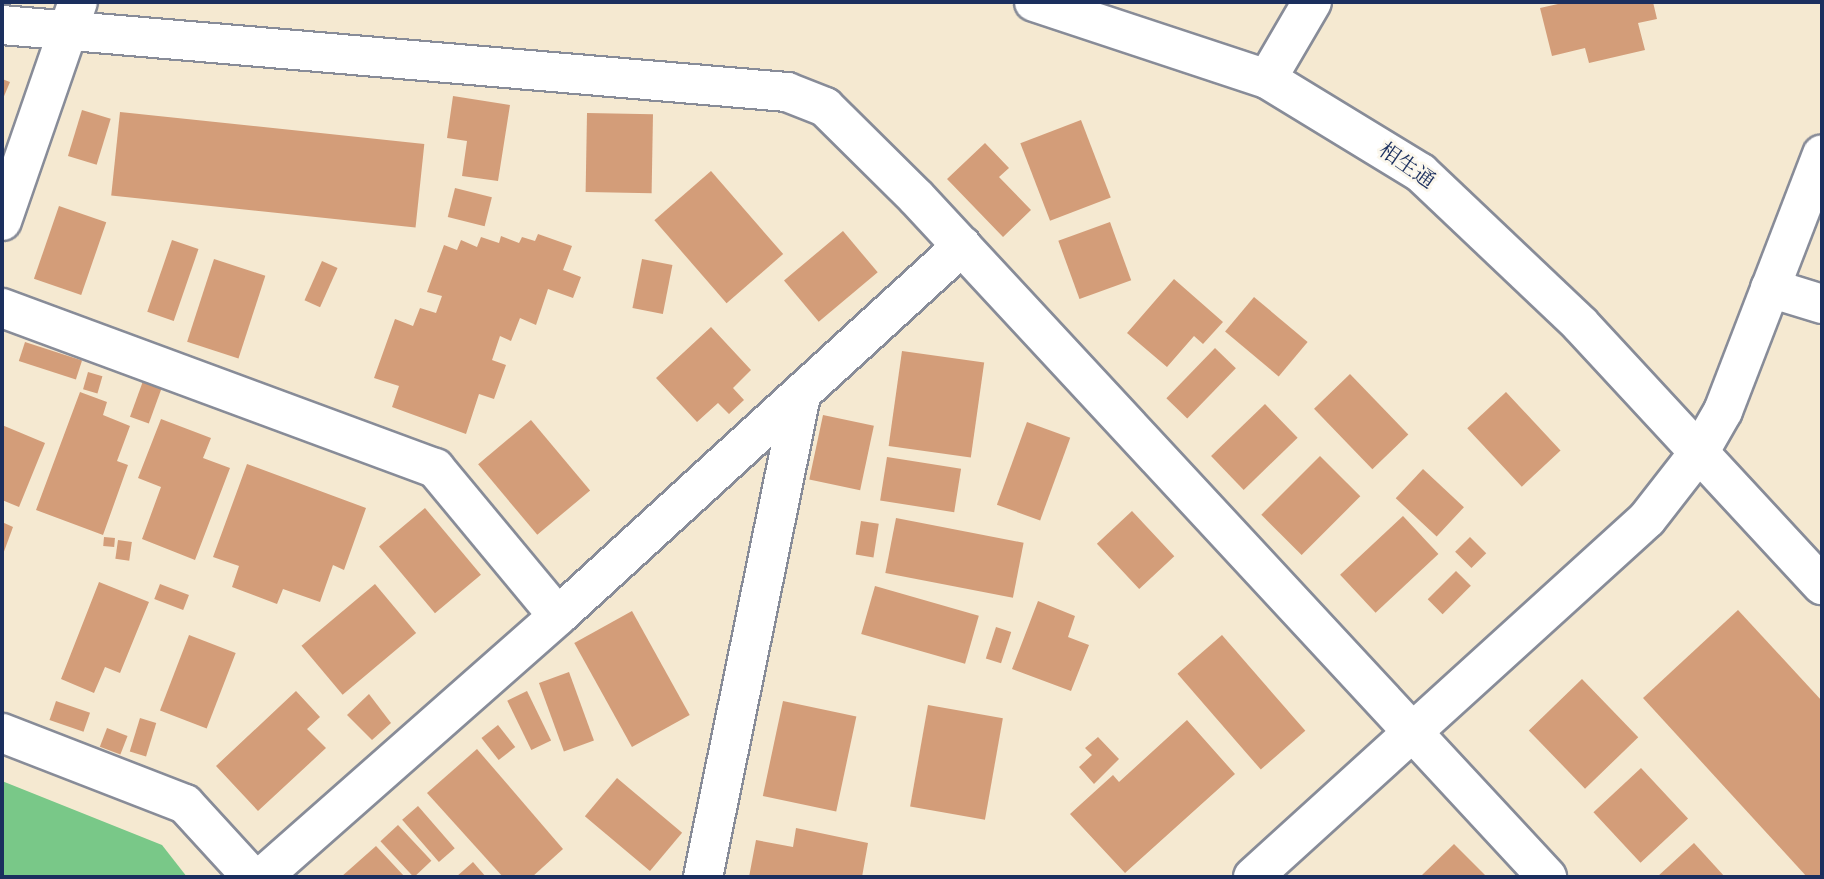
<!DOCTYPE html>
<meta charset="utf-8">
<style>
body{margin:0}
#map{position:relative;width:1824px;height:879px;overflow:hidden;background:#f5e9d1;font-family:"Old Standard TT","Noto Serif JP",serif}
div>[style]{position:absolute}
[style*='--x']{left:calc(var(--x)*1px);top:calc(var(--y)*1px);width:calc(var(--w)*1px);rotate:calc(var(--a)*1deg)}
.green>*{inset:0;background:#79c888}
.building>*{inset:0;background:#d39d79;transform-origin:0 0}
.roads{filter:drop-shadow(2px 0 #888c98) drop-shadow(-2px 0 #888c98) drop-shadow(0 2px #888c98) drop-shadow(0 -2px #888c98)}
.minor>*{height:38px;margin:-19px;padding:0 19px;transform-origin:19px;border-radius:19px;background:#fff}
span{translate:-50% -50%;white-space:nowrap;text-align:center;line-height:1.15;-webkit-text-stroke:5px #fbf7ec;paint-order:stroke}
.street-label{font-size:21px;color:#1b2f5e}
.frame{position:absolute;inset:0;border:4px solid #1b2f5e;pointer-events:none}
</style>
<div id="map">
<div class="green">
<i style="clip-path:polygon(2px 781px,162px 845px,187px 877px,2px 877px)"></i>
</div>
<div class="building">
<i style="clip-path:polygon(1567px 2px,1653px 2px,1657px 19px,1638px 23px,1645px 50px,1589px 63px,1585px 48px,1552px 56px,1540px 8px)"></i>
<i style="clip-path:polygon(2px 79px,10px 82px,2px 101px)"></i>
<i style="clip-path:polygon(453px 96px,510px 105px,498px 181px,462px 176px,467px 141px,447px 138px)"></i>
<i style="left:82px;top:110px;width:30px;height:48px;rotate:17deg"></i>
<i style="left:120px;top:112px;width:306px;height:84px;rotate:6deg"></i>
<i style="left:587px;top:113px;width:66px;height:79px;rotate:1deg"></i>
<i style="left:1081px;top:120px;width:83px;height:65px;rotate:69deg"></i>
<i style="clip-path:polygon(985px 143px,1009px 168px,999px 177px,1031px 210px,1003px 237px,947px 179px)"></i>
<i style="left:711px;top:171px;width:110px;height:75px;rotate:49deg"></i>
<i style="left:455px;top:188px;width:38px;height:30px;rotate:14deg"></i>
<i style="left:59px;top:206px;width:50px;height:77px;rotate:19deg"></i>
<i style="left:1110px;top:222px;width:62px;height:55px;rotate:70deg"></i>
<i style="left:843px;top:231px;width:54px;height:77px;rotate:50deg"></i>
<i style="clip-path:polygon(538px 234px,572px 246px,563px 270px,581px 277px,573px 298px,548px 289px,536px 325px,520px 318px,511px 341px,500px 336px,492px 360px,506px 365px,494px 399px,479px 394px,466px 434px,392px 407px,399px 386px,374px 378px,395px 319px,413px 326px,420px 308px,436px 313px,442px 296px,427px 292px,444px 245px,457px 250px,461px 240px,477px 247px,481px 237px,499px 243px,501px 236px,519px 243px,522px 237px,535px 241px)"></i>
<i style="left:172px;top:240px;width:28px;height:76px;rotate:19deg"></i>
<i style="left:214px;top:259px;width:54px;height:87px;rotate:18deg"></i>
<i style="left:642px;top:259px;width:31px;height:50px;rotate:11deg"></i>
<i style="left:322px;top:261px;width:17px;height:43px;rotate:24deg"></i>
<i style="clip-path:polygon(1174px 279px,1223px 322px,1203px 344px,1194px 336px,1167px 367px,1127px 333px)"></i>
<i style="left:1254px;top:297px;width:70px;height:45px;rotate:40deg"></i>
<i style="clip-path:polygon(711px 327px,751px 370px,733px 388px,744px 400px,729px 414px,718px 403px,697px 422px,656px 378px)"></i>
<i style="left:25px;top:342px;width:60px;height:20px;rotate:18deg"></i>
<i style="left:1215px;top:348px;width:29px;height:70px;rotate:44deg"></i>
<i style="left:902px;top:351px;width:83px;height:96px;rotate:8deg"></i>
<i style="left:88px;top:372px;width:15px;height:18px;rotate:16deg"></i>
<i style="left:1350px;top:374px;width:84px;height:50px;rotate:46deg"></i>
<i style="left:143px;top:381px;width:20px;height:38px;rotate:20deg"></i>
<i style="clip-path:polygon(80px 392px,107px 402px,103px 415px,130px 426px,117px 461px,128px 465px,103px 535px,36px 510px)"></i>
<i style="left:1506px;top:392px;width:80px;height:53px;rotate:47deg"></i>
<i style="left:1265px;top:404px;width:47px;height:75px;rotate:46deg"></i>
<i style="left:823px;top:415px;width:52px;height:66px;rotate:12deg"></i>
<i style="clip-path:polygon(161px 419px,211px 438px,203px 458px,230px 468px,195px 560px,142px 539px,161px 487px,138px 478px)"></i>
<i style="left:531px;top:420px;width:92px;height:69px;rotate:50deg"></i>
<i style="left:1027px;top:422px;width:46px;height:88px;rotate:20deg"></i>
<i style="clip-path:polygon(2px 425px,45px 443px,19px 507px,2px 500px)"></i>
<i style="left:1320px;top:456px;width:57px;height:83px;rotate:45deg"></i>
<i style="left:887px;top:457px;width:75px;height:44px;rotate:9deg"></i>
<i style="clip-path:polygon(247px 464px,366px 508px,344px 570px,333px 565px,320px 602px,283px 589px,277px 604px,232px 587px,239px 566px,213px 557px)"></i>
<i style="left:1423px;top:469px;width:56px;height:40px;rotate:43deg"></i>
<i style="left:425px;top:508px;width:87px;height:60px;rotate:50deg"></i>
<i style="left:1132px;top:511px;width:62px;height:48px;rotate:47deg"></i>
<i style="left:1403px;top:516px;width:52px;height:86px;rotate:47deg"></i>
<i style="left:896px;top:518px;width:130px;height:56px;rotate:11deg"></i>
<i style="left:861px;top:521px;width:18px;height:34px;rotate:9deg"></i>
<i style="clip-path:polygon(2px 522px,13px 527px,2px 557px)"></i>
<i style="left:104px;top:537px;width:11px;height:9px;rotate:5deg"></i>
<i style="left:1470px;top:537px;width:23px;height:21px;rotate:45deg"></i>
<i style="left:118px;top:540px;width:14px;height:19px;rotate:8deg"></i>
<i style="left:1456px;top:571px;width:21px;height:40px;rotate:45deg"></i>
<i style="clip-path:polygon(99px 582px,149px 602px,120px 673px,105px 667px,94px 693px,61px 679px)"></i>
<i style="left:160px;top:584px;width:31px;height:16px;rotate:21deg"></i>
<i style="left:375px;top:584px;width:64px;height:96px;rotate:50deg"></i>
<i style="left:875px;top:586px;width:108px;height:50px;rotate:16deg"></i>
<i style="clip-path:polygon(1038px 601px,1075px 616px,1068px 637px,1089px 645px,1071px 691px,1012px 669px)"></i>
<i style="clip-path:polygon(1738px 610px,1822px 701px,1822px 877px,1807px 877px,1643px 698px)"></i>
<i style="left:632px;top:611px;width:119px;height:66px;rotate:61deg"></i>
<i style="left:996px;top:627px;width:16px;height:33px;rotate:18deg"></i>
<i style="left:189px;top:635px;width:50px;height:81px;rotate:21deg"></i>
<i style="left:1222px;top:635px;width:127px;height:59px;rotate:49deg"></i>
<i style="left:569px;top:672px;width:73px;height:32px;rotate:70deg"></i>
<i style="left:1582px;top:679px;width:81px;height:74px;rotate:46deg"></i>
<i style="clip-path:polygon(296px 691px,320px 717px,307px 729px,326px 748px,258px 811px,216px 766px)"></i>
<i style="left:527px;top:691px;width:55px;height:22px;rotate:64deg"></i>
<i style="clip-path:polygon(369px 694px,391px 723px,372px 740px,347px 715px)"></i>
<i style="left:56px;top:701px;width:36px;height:20px;rotate:19deg"></i>
<i style="left:783px;top:701px;width:75px;height:97px;rotate:12deg"></i>
<i style="left:928px;top:705px;width:76px;height:103px;rotate:10deg"></i>
<i style="left:140px;top:718px;width:17px;height:35px;rotate:17deg"></i>
<i style="clip-path:polygon(1187px 720px,1235px 774px,1125px 873px,1070px 814px,1113px 775px,1119px 782px)"></i>
<i style="left:498px;top:725px;width:28px;height:21px;rotate:52deg"></i>
<i style="left:107px;top:728px;width:22px;height:20px;rotate:21deg"></i>
<i style="clip-path:polygon(1098px 737px,1119px 759px,1094px 784px,1079px 767px,1092px 755px,1085px 748px)"></i>
<i style="clip-path:polygon(477px 749px,563px 849px,532px 877px,503px 877px,427px 793px)"></i>
<i style="left:1641px;top:768px;width:69px;height:65px;rotate:47deg"></i>
<i style="left:617px;top:778px;width:85px;height:50px;rotate:40deg"></i>
<i style="left:418px;top:806px;width:56px;height:21px;rotate:49deg"></i>
<i style="left:398px;top:825px;width:49px;height:24px;rotate:47deg"></i>
<i style="clip-path:polygon(796px 828px,868px 843px,862px 877px,749px 877px,756px 840px,793px 847px)"></i>
<i style="clip-path:polygon(1694px 843px,1725px 877px,1657px 877px)"></i>
<i style="clip-path:polygon(1454px 844px,1487px 877px,1420px 877px)"></i>
<i style="clip-path:polygon(376px 846px,405px 877px,341px 877px)"></i>
<i style="clip-path:polygon(473px 862px,486px 877px,456px 877px)"></i>
</div>
<div class="roads">
<div class="minor">
<i style="--x:1034;--y:2;--w:245;--a:18.3"></i>
<i style="--x:1267;--y:79;--w:180;--a:31.4"></i>
<i style="--x:1421;--y:173;--w:219;--a:43.5"></i>
<i style="--x:1580;--y:324;--w:356;--a:47.2"></i>
<i style="--x:2;--y:25;--w:788;--a:4.88"></i>
<i style="--x:787;--y:92;--w:41;--a:21.5"></i>
<i style="--x:825;--y:107;--w:128;--a:44.7"></i>
<i style="--x:916;--y:197;--w:928;--a:47.14"></i>
<i style="--x:1267;--y:79;--w:89;--a:-59.7"></i>
<i style="--x:2;--y:221;--w:232;--a:-70.9"></i>
<i style="--x:1770;--y:288;--w:54;--a:17.1"></i>
<i style="--x:2;--y:308;--w:462;--a:20.3"></i>
<i style="--x:435;--y:468;--w:192;--a:50.3"></i>
<i style="--x:2;--y:733;--w:196;--a:21.2"></i>
<i style="--x:185;--y:804;--w:99;--a:47.5"></i>
<i style="--x:262;--y:877;--w:395;--a:-41.4"></i>
<i style="--x:558;--y:616;--w:548;--a:-42.48"></i>
<i style="--x:703;--y:877;--w:491;--a:-78.5"></i>
<i style="--x:1253;--y:877;--w:532;--a:-42.26"></i>
<i style="--x:1647;--y:519;--w:86;--a:-52.1"></i>
<i style="--x:1700;--y:451;--w:46;--a:-60.1"></i>
<i style="--x:1723;--y:411;--w:275;--a:-68.9"></i>
</div>
</div>
<div class="street-label">
<span style="left:1406px;top:167px;rotate:35deg">相生通</span>
</div>
<div class="frame"></div>
</div>
